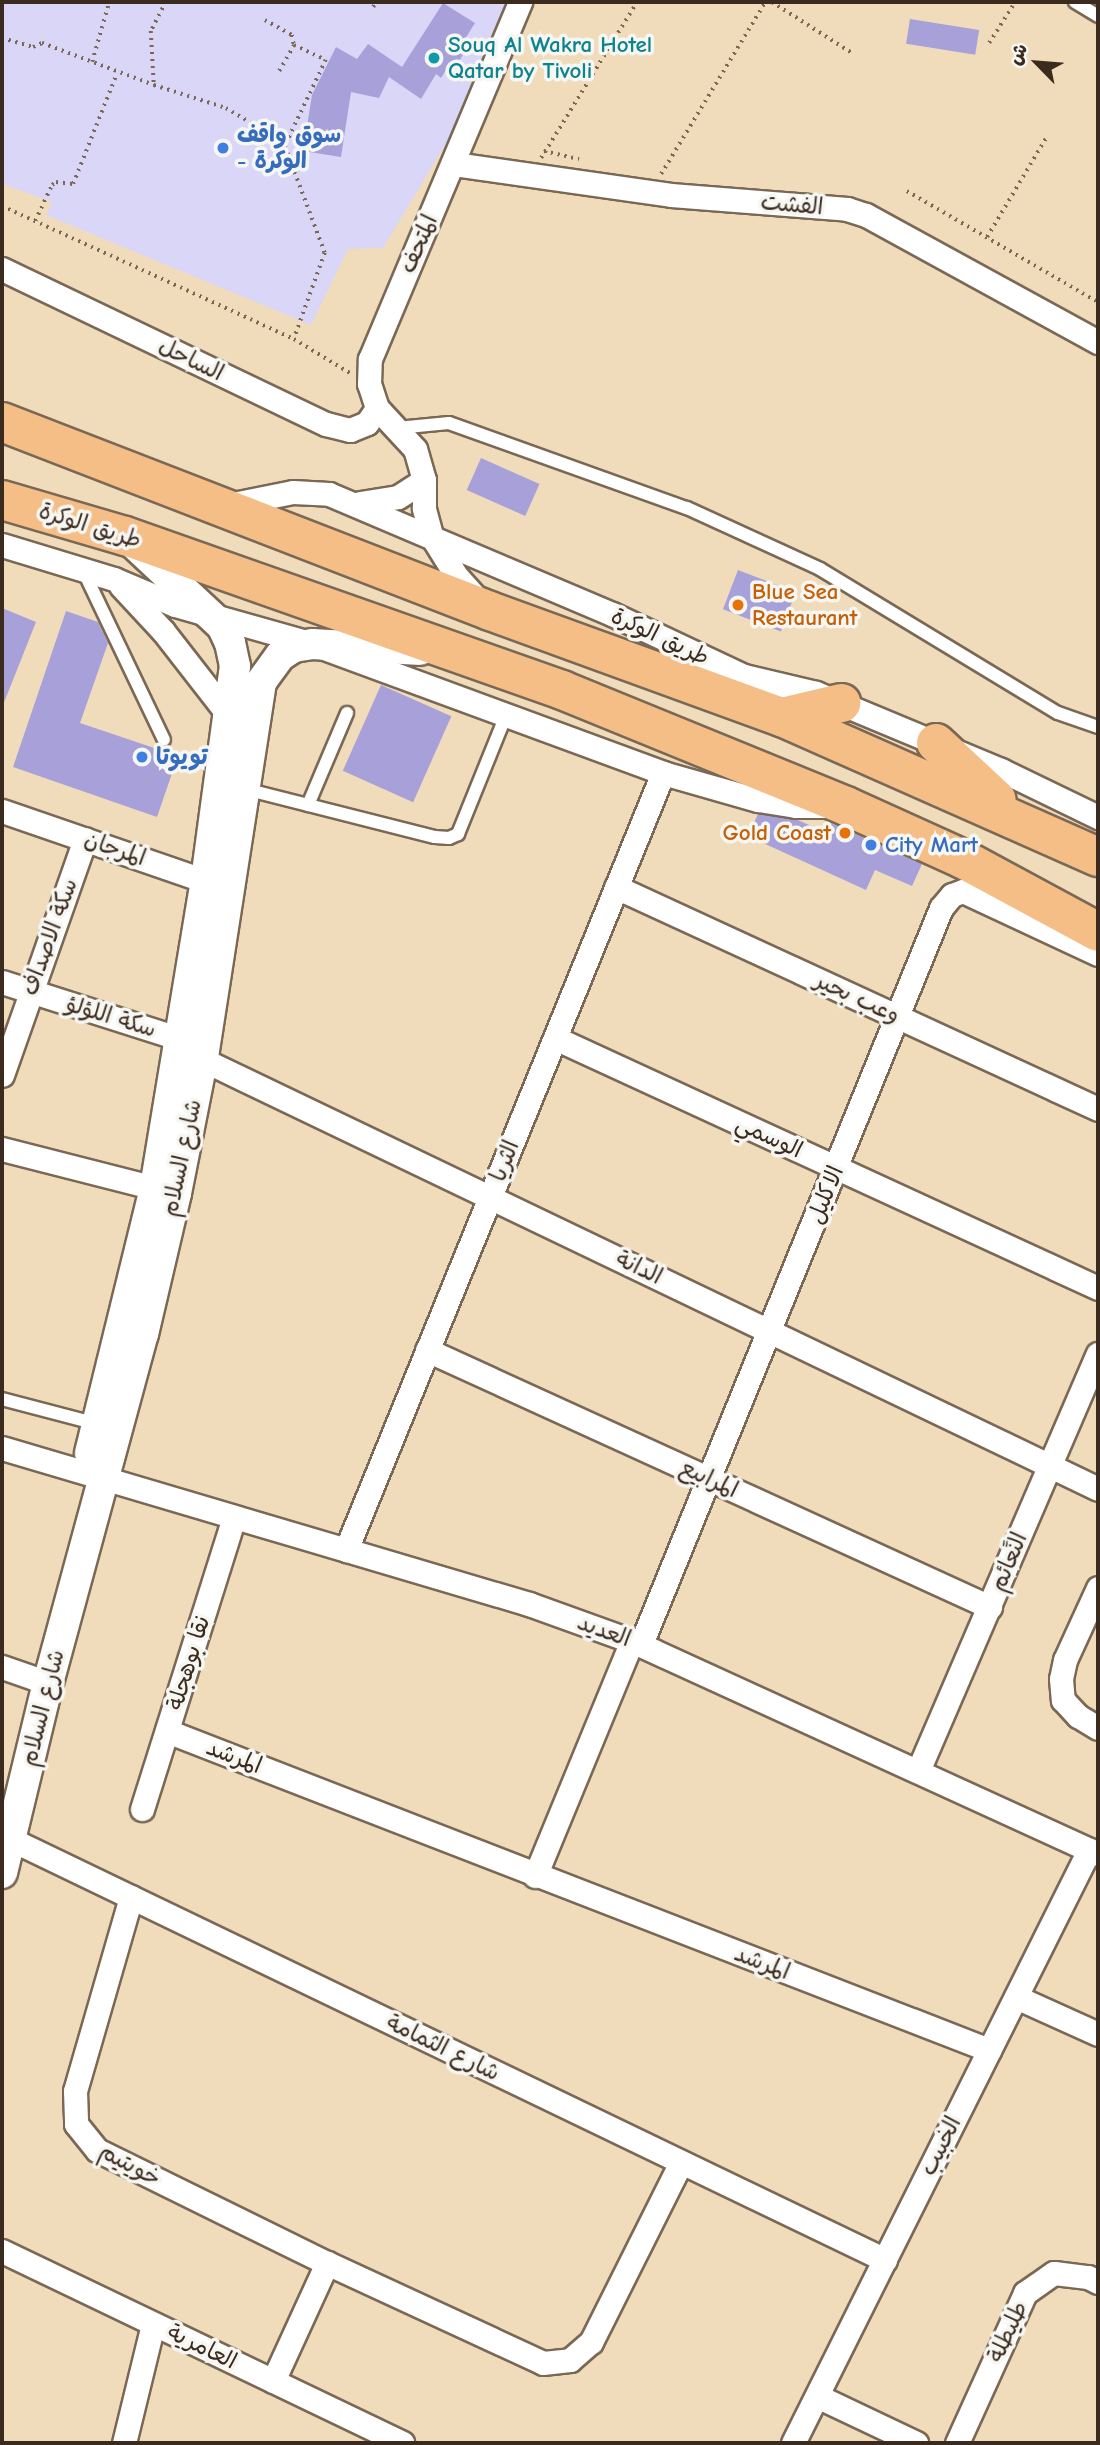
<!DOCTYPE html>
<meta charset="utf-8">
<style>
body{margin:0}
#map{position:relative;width:1100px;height:2445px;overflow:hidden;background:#f0dcbb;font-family:"Comic Neue","Playpen Sans Arabic",sans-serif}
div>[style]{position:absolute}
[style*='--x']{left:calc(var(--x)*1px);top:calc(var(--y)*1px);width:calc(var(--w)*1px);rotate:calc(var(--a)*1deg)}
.built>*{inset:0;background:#dad6f7}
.building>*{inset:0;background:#a8a0d8;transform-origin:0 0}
.path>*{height:3.5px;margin-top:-1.75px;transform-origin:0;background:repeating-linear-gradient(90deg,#7a6855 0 2px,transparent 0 7px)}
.roads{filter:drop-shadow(2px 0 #7a6855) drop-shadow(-2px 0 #7a6855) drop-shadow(0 2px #7a6855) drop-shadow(0 -2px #7a6855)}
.service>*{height:12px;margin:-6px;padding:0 6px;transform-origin:6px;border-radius:6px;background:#fff}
.minor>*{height:23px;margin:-11.5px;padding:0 11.5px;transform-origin:11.5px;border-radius:11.5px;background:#fff}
.tertiary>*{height:30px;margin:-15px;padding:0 15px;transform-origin:15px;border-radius:15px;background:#fff}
.trunk>*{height:38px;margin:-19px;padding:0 19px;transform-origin:19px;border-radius:19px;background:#f5be86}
.dots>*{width:19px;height:19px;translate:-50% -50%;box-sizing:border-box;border:4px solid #f6f6f2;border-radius:50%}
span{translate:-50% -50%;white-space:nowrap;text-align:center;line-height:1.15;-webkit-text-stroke:7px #f6f6f2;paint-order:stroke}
.culture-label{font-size:23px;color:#0d838f;font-weight:700}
.left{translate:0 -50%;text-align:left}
.shop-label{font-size:23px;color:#366cbe;font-weight:700}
.street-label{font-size:23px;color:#3b2a1e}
.food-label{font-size:23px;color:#c56008;font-weight:700}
.right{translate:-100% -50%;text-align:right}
.frame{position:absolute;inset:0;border:4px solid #3b2a1e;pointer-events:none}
.north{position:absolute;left:1002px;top:28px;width:70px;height:70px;-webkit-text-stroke:5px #f6f6f2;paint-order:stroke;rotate:295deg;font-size:19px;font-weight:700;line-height:28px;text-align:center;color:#3b2a1e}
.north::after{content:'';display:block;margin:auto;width:24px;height:32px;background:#3b2a1e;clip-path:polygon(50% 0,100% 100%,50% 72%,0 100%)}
</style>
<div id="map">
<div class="built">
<i style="clip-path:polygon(2px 2px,508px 2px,465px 112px,383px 248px,348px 249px,311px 325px,46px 215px,52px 202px,2px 184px)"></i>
</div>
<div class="building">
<i style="clip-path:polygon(443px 3px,475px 23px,460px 47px,466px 50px,451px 74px,446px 70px,441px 78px,436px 74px,421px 99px,389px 77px,379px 98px,351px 92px,341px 157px,303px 151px,312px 95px,336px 47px,357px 59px,368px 44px,402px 67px)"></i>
<i style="left:910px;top:19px;width:70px;height:25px;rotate:9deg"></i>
<i style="left:481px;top:458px;width:64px;height:35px;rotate:24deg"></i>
<i style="left:738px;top:570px;width:62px;height:42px;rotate:21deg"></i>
<i style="clip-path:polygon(2px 608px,36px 622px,3px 705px,2px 705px)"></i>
<i style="clip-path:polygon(66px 611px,98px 622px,108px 643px,80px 723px,178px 756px,157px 817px,13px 767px)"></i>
<i style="left:381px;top:685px;width:77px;height:94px;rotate:24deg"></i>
<i style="clip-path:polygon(758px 814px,798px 820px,824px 832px,828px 822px,922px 864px,912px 886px,875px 870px,866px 890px,748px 836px)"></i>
</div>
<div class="path">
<i style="--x:166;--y:2;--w:33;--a:117"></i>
<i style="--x:151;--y:31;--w:54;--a:86.8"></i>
<i style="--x:154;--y:85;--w:76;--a:17.7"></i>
<i style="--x:226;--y:108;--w:59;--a:30.5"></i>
<i style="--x:277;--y:138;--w:11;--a:45"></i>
<i style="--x:285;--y:146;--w:114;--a:69.5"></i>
<i style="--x:325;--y:253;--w:91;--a:109.8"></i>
<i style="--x:772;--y:2;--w:95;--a:32.5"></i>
<i style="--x:373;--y:7;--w:6;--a:-59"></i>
<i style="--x:265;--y:20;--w:31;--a:29"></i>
<i style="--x:292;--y:35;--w:10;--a:79"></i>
<i style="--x:2;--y:38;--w:32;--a:16"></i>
<i style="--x:33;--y:47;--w:10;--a:-24"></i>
<i style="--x:42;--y:43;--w:120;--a:20.6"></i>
<i style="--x:989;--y:43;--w:49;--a:-57.6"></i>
<i style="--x:92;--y:62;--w:62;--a:-74.2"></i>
<i style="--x:279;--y:71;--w:30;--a:-60"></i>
<i style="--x:294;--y:45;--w:35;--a:25"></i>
<i style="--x:326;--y:60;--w:95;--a:115.5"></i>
<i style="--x:544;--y:151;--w:36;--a:13"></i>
<i style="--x:541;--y:158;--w:183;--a:-58.4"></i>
<i style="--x:661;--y:174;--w:201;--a:-58.8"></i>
<i style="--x:907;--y:191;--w:221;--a:30.2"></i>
<i style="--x:2;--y:206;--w:321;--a:24.5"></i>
<i style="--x:294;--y:339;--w:66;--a:31.3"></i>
<i style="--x:35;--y:221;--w:40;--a:-65"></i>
<i style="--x:52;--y:185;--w:5;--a:-37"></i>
<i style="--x:56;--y:182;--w:17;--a:7"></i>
<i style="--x:73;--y:184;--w:119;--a:-68.4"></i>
<i style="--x:987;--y:237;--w:115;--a:-59.2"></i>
</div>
<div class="roads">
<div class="service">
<i style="--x:1075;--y:2;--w:27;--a:31"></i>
<i style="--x:397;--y:428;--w:52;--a:-5.5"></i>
<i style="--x:449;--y:423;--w:253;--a:19.7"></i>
<i style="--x:687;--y:508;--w:146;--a:24.6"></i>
<i style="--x:820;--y:569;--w:278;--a:31.2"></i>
<i style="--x:1058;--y:713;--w:42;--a:19.3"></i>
<i style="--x:83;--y:570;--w:188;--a:64.5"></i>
<i style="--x:245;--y:789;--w:196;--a:14.2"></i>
<i style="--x:435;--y:837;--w:14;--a:4"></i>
<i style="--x:449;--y:838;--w:10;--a:-24"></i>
<i style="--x:458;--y:834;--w:128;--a:-68"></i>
<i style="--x:308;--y:805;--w:100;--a:-67"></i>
<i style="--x:2;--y:1399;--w:98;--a:14.7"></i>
</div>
<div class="minor">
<i style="--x:454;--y:164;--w:219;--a:8.1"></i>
<i style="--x:671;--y:195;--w:177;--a:4.5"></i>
<i style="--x:847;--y:209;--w:20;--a:18"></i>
<i style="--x:866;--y:215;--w:264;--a:28.7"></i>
<i style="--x:2;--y:269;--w:359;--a:25.6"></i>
<i style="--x:326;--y:424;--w:25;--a:14"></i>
<i style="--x:350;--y:430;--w:18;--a:-22"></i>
<i style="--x:367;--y:423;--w:18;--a:-56"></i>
<i style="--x:360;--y:503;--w:38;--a:-9"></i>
<i style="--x:398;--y:497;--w:31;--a:-33"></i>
<i style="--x:228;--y:505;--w:66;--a:-11.3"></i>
<i style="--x:293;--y:492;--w:36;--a:3"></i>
<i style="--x:329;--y:494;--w:307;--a:23"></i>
<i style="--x:612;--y:614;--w:146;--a:25.2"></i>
<i style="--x:744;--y:676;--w:74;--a:13.3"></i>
<i style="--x:816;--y:693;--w:200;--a:22.6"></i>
<i style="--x:1001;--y:770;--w:108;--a:25.9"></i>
<i style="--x:2;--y:545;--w:117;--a:16.9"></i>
<i style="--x:114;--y:579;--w:66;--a:23.1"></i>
<i style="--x:175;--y:605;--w:143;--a:15.8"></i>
<i style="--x:313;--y:644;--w:373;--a:20.2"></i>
<i style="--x:663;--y:773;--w:99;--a:15.9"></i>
<i style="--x:758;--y:800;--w:38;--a:9"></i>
<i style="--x:796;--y:806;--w:29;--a:0"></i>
<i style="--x:121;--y:586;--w:62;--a:47"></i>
<i style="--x:163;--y:631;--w:109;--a:52.1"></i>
<i style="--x:478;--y:600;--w:31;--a:-132"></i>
<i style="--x:457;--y:577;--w:49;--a:-121.8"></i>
<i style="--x:431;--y:535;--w:28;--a:-105"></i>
<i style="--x:424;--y:508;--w:28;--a:-90"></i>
<i style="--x:424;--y:480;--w:32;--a:-106"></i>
<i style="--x:415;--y:449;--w:56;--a:-132.8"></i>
<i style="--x:377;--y:408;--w:25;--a:-108"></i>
<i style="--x:369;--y:384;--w:25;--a:-88"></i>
<i style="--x:370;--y:359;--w:387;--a:-67.2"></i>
<i style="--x:2;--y:811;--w:231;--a:19"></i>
<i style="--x:616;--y:887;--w:531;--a:24.73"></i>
<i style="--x:2;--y:982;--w:188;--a:17.7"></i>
<i style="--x:555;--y:1038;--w:598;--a:24.72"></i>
<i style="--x:189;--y:1053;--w:1008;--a:25.62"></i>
<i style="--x:2;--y:1075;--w:250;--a:-70.6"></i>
<i style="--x:2;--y:1149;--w:158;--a:14.3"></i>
<i style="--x:427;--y:1350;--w:619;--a:24.54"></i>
<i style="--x:2;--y:1448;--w:550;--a:16.49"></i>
<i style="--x:529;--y:1604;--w:109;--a:19.8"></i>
<i style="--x:632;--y:1641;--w:512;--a:24.56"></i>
<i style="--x:346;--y:1550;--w:839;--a:-67.81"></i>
<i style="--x:1098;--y:1588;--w:79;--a:114.6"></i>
<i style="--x:1065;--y:1660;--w:19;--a:102"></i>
<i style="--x:1061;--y:1679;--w:21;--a:85"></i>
<i style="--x:1063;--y:1700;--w:22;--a:47"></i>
<i style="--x:1078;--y:1716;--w:23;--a:31"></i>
<i style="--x:641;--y:1644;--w:795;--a:-67.82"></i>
<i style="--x:941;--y:908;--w:17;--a:-50"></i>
<i style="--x:952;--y:895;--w:12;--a:-20"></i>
<i style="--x:963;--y:891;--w:149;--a:25"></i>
<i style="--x:2;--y:1667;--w:49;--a:19.2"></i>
<i style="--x:167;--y:1731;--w:882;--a:21.21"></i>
<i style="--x:918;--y:1771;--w:454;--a:-66.7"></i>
<i style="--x:142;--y:1809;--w:306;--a:-72.5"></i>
<i style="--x:2;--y:1835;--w:980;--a:25.7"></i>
<i style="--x:535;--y:1876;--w:254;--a:-67.6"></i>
<i style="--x:131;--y:1897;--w:202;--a:106.1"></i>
<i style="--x:75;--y:2091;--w:33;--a:88"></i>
<i style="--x:76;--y:2124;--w:33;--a:51"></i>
<i style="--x:97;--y:2150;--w:256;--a:26.2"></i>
<i style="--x:327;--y:2263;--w:238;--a:24.8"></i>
<i style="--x:543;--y:2363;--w:27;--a:-6"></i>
<i style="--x:570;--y:2360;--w:28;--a:-41"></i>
<i style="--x:591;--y:2342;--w:201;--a:-63.4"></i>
<i style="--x:1016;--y:1997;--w:90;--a:24.3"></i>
<i style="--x:2;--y:2251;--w:444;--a:25.6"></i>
<i style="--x:273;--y:2381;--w:130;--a:-65.4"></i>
<i style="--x:817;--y:2396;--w:110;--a:25.4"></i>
<i style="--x:124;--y:2443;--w:122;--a:-76.3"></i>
<i style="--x:793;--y:2443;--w:663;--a:-63.47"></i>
<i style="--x:957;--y:2443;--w:165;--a:-65.6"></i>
<i style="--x:1025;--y:2293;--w:35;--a:-35"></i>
<i style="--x:1054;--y:2273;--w:34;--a:7"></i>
<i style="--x:1088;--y:2277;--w:11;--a:27"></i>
</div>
<div class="tertiary">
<i style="--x:90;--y:1453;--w:273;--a:-76.2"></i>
<i style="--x:155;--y:1188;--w:312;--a:-80.6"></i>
<i style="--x:206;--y:880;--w:216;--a:-82.3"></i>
<i style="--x:235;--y:666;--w:24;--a:-102"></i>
<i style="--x:230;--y:643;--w:19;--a:-115"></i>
<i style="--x:222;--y:626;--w:122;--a:-137"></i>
<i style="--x:2;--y:1873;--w:195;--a:-76.4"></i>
<i style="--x:48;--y:1683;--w:362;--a:-74.8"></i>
<i style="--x:143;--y:1334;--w:145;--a:-76.8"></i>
<i style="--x:176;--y:1193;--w:139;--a:-78.8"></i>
<i style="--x:203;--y:1057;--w:379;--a:-81.2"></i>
<i style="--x:261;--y:682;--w:32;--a:-54"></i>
<i style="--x:280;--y:656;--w:17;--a:-33"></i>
<i style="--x:294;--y:647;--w:19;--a:-9"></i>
<i style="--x:313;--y:644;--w:107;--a:3.2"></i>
</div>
<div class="trunk">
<i style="--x:2;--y:422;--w:523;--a:21.17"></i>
<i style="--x:490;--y:611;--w:311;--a:20"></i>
<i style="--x:782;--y:717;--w:346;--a:23.9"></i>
<i style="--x:2;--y:500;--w:128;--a:16.3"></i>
<i style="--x:125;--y:536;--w:463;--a:19.4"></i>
<i style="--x:562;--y:690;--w:307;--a:22.2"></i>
<i style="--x:846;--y:806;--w:128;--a:24.4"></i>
<i style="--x:963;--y:859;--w:153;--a:28.4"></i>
<i style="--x:782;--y:717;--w:61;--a:-13.3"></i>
<i style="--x:936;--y:743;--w:83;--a:43.1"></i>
</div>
</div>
<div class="dots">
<i style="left:434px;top:58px;background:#0f9aa8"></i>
<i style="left:223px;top:148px;background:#3f7fe0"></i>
<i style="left:738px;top:605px;background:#e8710a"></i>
<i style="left:142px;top:757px;background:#3f7fe0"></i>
<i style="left:845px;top:833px;background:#e8710a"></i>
<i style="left:871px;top:845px;background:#3f7fe0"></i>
</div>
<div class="culture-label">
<span class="left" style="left:448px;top:58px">Souq Al Wakra Hotel<br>Qatar by Tivoli</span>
</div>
<div class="shop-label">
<span class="left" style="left:237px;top:148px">سوق واقف<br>- الوكرة</span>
<span class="left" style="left:156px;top:757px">تويوتا</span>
<span class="left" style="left:885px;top:845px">City Mart</span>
</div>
<div class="street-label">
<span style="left:792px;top:205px;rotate:5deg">الفشت</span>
<span style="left:419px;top:244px;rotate:-66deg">المتحف</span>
<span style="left:191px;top:360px;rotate:26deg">الساحل</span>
<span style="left:90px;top:526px;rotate:17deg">طريق الوكرة</span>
<span style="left:660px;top:637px;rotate:25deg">طريق الوكرة</span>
<span style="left:115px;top:849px;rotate:19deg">المرجان</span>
<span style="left:50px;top:937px;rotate:-70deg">سكة الاصداف</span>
<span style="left:857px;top:998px;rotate:25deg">وعب بحير</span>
<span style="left:111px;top:1017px;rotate:17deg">سكة اللؤلؤ</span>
<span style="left:769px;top:1137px;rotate:25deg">الوسمي</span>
<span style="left:182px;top:1158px;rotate:-78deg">شارع السلام</span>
<span style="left:505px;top:1161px;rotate:-68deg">الثريا</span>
<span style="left:826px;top:1195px;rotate:-68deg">الاكليل</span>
<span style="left:639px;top:1268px;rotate:26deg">الدانة</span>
<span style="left:709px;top:1479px;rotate:25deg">المرابيع</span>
<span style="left:1009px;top:1562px;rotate:-67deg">النًعائم</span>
<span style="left:604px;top:1631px;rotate:20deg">العديد</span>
<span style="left:189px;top:1663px;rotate:-73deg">نقا بوهجلة</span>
<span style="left:43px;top:1708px;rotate:-76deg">شارع السلام</span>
<span style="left:234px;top:1757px;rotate:21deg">المرشد</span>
<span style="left:762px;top:1963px;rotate:21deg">المرشد</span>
<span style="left:443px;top:2048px;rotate:26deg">شارع الثمامة</span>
<span style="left:941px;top:2146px;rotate:-63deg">الخبيب</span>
<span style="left:130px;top:2165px;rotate:28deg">خويتيم</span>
<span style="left:1008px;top:2332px;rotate:-65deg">طليطلة</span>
<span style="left:202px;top:2347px;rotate:26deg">العامرية</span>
</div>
<div class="food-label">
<span class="left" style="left:752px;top:605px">Blue Sea<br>Restaurant</span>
<span class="right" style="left:831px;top:833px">Gold Coast</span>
</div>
<div class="frame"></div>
<div class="north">ش</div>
</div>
